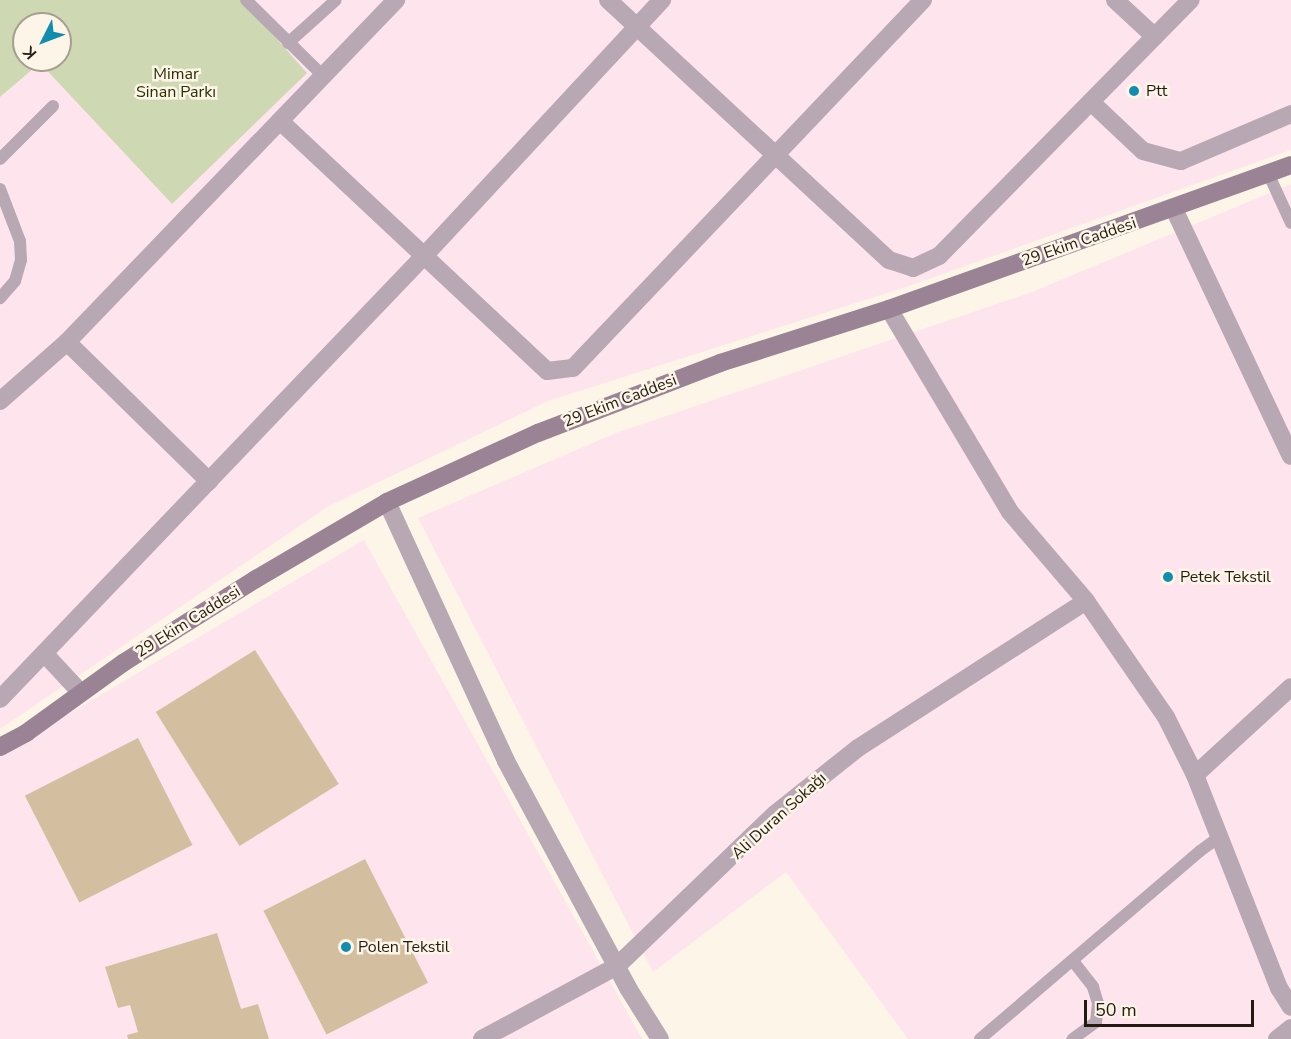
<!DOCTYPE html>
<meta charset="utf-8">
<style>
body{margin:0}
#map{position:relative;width:1291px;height:1039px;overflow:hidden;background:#fdf5e8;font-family:"Nunito Sans",sans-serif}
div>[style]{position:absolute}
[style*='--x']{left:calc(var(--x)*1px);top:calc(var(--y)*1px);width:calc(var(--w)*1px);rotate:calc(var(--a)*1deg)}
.industrial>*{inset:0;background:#fee4ec}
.green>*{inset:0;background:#ced9b3}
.building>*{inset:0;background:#d3bfa0;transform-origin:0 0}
.lane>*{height:12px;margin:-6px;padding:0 6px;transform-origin:6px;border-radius:6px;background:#b8a8b4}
.street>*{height:18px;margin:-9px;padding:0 9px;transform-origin:9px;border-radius:9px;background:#b8a8b4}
.secondary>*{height:18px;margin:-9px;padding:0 9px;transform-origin:9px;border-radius:9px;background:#9a8394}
.dots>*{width:16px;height:16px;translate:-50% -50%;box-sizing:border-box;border:3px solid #fdf5e8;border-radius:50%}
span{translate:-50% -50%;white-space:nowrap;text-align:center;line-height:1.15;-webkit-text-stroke:5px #fdf5e8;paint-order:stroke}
.park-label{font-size:16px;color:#273102}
.poi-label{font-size:16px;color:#231b0f}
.left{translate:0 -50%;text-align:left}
.street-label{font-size:16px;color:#231b0f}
.north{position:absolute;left:12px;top:12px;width:60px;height:60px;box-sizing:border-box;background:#fdf5e8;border:2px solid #a69e91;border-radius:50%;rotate:228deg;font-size:16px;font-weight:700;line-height:24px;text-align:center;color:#231b0f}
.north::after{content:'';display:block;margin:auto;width:21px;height:27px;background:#118dae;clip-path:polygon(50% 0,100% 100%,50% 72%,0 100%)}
.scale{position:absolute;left:1084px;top:1000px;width:170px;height:27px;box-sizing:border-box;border:3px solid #231b0f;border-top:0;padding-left:8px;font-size:18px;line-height:21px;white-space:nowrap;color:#231b0f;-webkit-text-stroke:4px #fdf5e8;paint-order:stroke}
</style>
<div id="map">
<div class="industrial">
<i style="clip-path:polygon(242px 0,1291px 0,1291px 150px,906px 287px,548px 401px,329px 506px,0 729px,0 97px,40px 62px,172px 204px)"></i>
<i style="clip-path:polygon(1291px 184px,1291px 1039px,908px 1039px,786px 872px,653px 972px,418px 518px,616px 433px,1032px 292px)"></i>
<i style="clip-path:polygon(364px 540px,642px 1039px,0 1039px,0 754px)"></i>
</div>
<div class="green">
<i style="clip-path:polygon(evenodd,0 0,242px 0,307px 73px,172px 204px,40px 63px,0 97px,0 0,24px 24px,60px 24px,60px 60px,24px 60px,24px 24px)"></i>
</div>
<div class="building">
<i style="left:255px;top:650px;width:158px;height:117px;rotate:58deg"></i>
<i style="left:138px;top:738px;width:120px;height:127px;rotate:63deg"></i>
<i style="left:365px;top:859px;width:139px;height:114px;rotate:63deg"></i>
<i style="clip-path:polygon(217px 933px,241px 1009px,258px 1004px,269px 1039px,128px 1039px,127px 1035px,138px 1032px,130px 1005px,118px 1008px,105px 967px)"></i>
</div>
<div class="lane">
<i style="--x:246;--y:0;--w:108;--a:44.6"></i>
<i style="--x:288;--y:43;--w:64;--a:-41.9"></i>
<i style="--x:0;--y:159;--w:75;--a:-45"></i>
<i style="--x:1268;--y:173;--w:55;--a:65.3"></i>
<i style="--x:0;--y:189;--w:56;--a:69"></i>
<i style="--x:20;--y:241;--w:19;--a:87"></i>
<i style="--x:21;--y:260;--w:22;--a:106"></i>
<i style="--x:15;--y:281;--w:23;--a:131"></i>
<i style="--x:1073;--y:961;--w:33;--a:52"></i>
<i style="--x:1093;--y:987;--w:17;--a:73"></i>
<i style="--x:1098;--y:1003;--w:19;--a:96"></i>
<i style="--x:1096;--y:1022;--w:29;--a:144"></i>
<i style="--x:980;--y:1039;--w:289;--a:-40.5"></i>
<i style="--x:1200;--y:851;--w:24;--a:-36"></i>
</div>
<div class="street">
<i style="--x:608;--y:0;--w:383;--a:42.8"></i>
<i style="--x:889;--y:260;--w:25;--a:18"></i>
<i style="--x:913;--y:268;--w:29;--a:-25"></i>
<i style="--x:939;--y:256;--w:359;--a:-45.5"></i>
<i style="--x:1115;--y:0;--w:54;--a:42.8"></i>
<i style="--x:1091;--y:102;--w:71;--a:43.3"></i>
<i style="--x:1143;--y:151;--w:39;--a:15"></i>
<i style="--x:1181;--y:161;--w:120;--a:-23.1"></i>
<i style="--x:280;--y:121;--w:366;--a:43.1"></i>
<i style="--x:547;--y:371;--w:26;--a:-7"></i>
<i style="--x:573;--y:368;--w:508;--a:-46.44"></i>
<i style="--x:1174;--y:209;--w:273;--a:64.7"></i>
<i style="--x:889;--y:309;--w:236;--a:59.2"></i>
<i style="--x:1010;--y:512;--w:117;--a:49.5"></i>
<i style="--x:1086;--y:601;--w:141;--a:55.4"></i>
<i style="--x:1166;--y:717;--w:65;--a:63.4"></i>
<i style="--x:1195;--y:775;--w:229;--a:68.5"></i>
<i style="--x:1279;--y:988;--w:22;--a:58"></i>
<i style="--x:67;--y:342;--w:199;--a:44.4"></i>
<i style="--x:0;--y:401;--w:89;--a:-41.4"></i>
<i style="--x:67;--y:342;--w:475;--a:-46.1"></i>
<i style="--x:387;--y:502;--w:285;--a:65.3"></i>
<i style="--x:506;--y:761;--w:258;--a:61.7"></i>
<i style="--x:628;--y:988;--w:60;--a:57.9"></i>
<i style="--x:44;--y:653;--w:54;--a:47.2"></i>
<i style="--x:0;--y:699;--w:613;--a:-46.26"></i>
<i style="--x:424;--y:256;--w:350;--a:-47.1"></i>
<i style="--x:1195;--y:775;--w:130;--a:-42.5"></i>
<i style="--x:482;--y:1039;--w:153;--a:-28.4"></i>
<i style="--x:617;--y:966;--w:219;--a:-43.9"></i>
<i style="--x:775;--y:814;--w:106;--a:-38.5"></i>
<i style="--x:858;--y:748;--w:271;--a:-32.8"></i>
<i style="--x:1277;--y:1039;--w:18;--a:-38"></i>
</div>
<div class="secondary">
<i style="--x:0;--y:747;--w:30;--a:-28"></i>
<i style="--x:26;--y:733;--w:120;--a:-35.8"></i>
<i style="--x:123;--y:663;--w:157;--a:-32.3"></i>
<i style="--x:256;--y:579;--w:152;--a:-30.4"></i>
<i style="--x:387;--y:502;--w:166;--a:-24.6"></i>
<i style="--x:538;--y:433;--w:195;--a:-21"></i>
<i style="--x:720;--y:363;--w:177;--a:-17.7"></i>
<i style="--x:889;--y:309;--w:427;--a:-19.7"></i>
</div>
<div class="dots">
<i style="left:1134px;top:91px;background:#118dae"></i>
<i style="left:1168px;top:577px;background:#118dae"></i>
<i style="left:346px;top:947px;background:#118dae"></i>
</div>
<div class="park-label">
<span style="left:176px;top:83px">Mimar<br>Sinan Parkı</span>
</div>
<div class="poi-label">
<span class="left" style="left:1146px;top:91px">Ptt</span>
<span class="left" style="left:1180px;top:577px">Petek Tekstil</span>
<span class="left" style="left:358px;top:947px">Polen Tekstil</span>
</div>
<div class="street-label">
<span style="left:1079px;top:242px;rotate:-19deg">29 Ekim Caddesi</span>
<span style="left:620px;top:401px;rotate:-21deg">29 Ekim Caddesi</span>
<span style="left:188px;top:622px;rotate:-32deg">29 Ekim Caddesi</span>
<span style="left:779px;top:816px;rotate:-42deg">Ali Duran Sokağı</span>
</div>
<div class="north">K</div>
<div class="scale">50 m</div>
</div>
